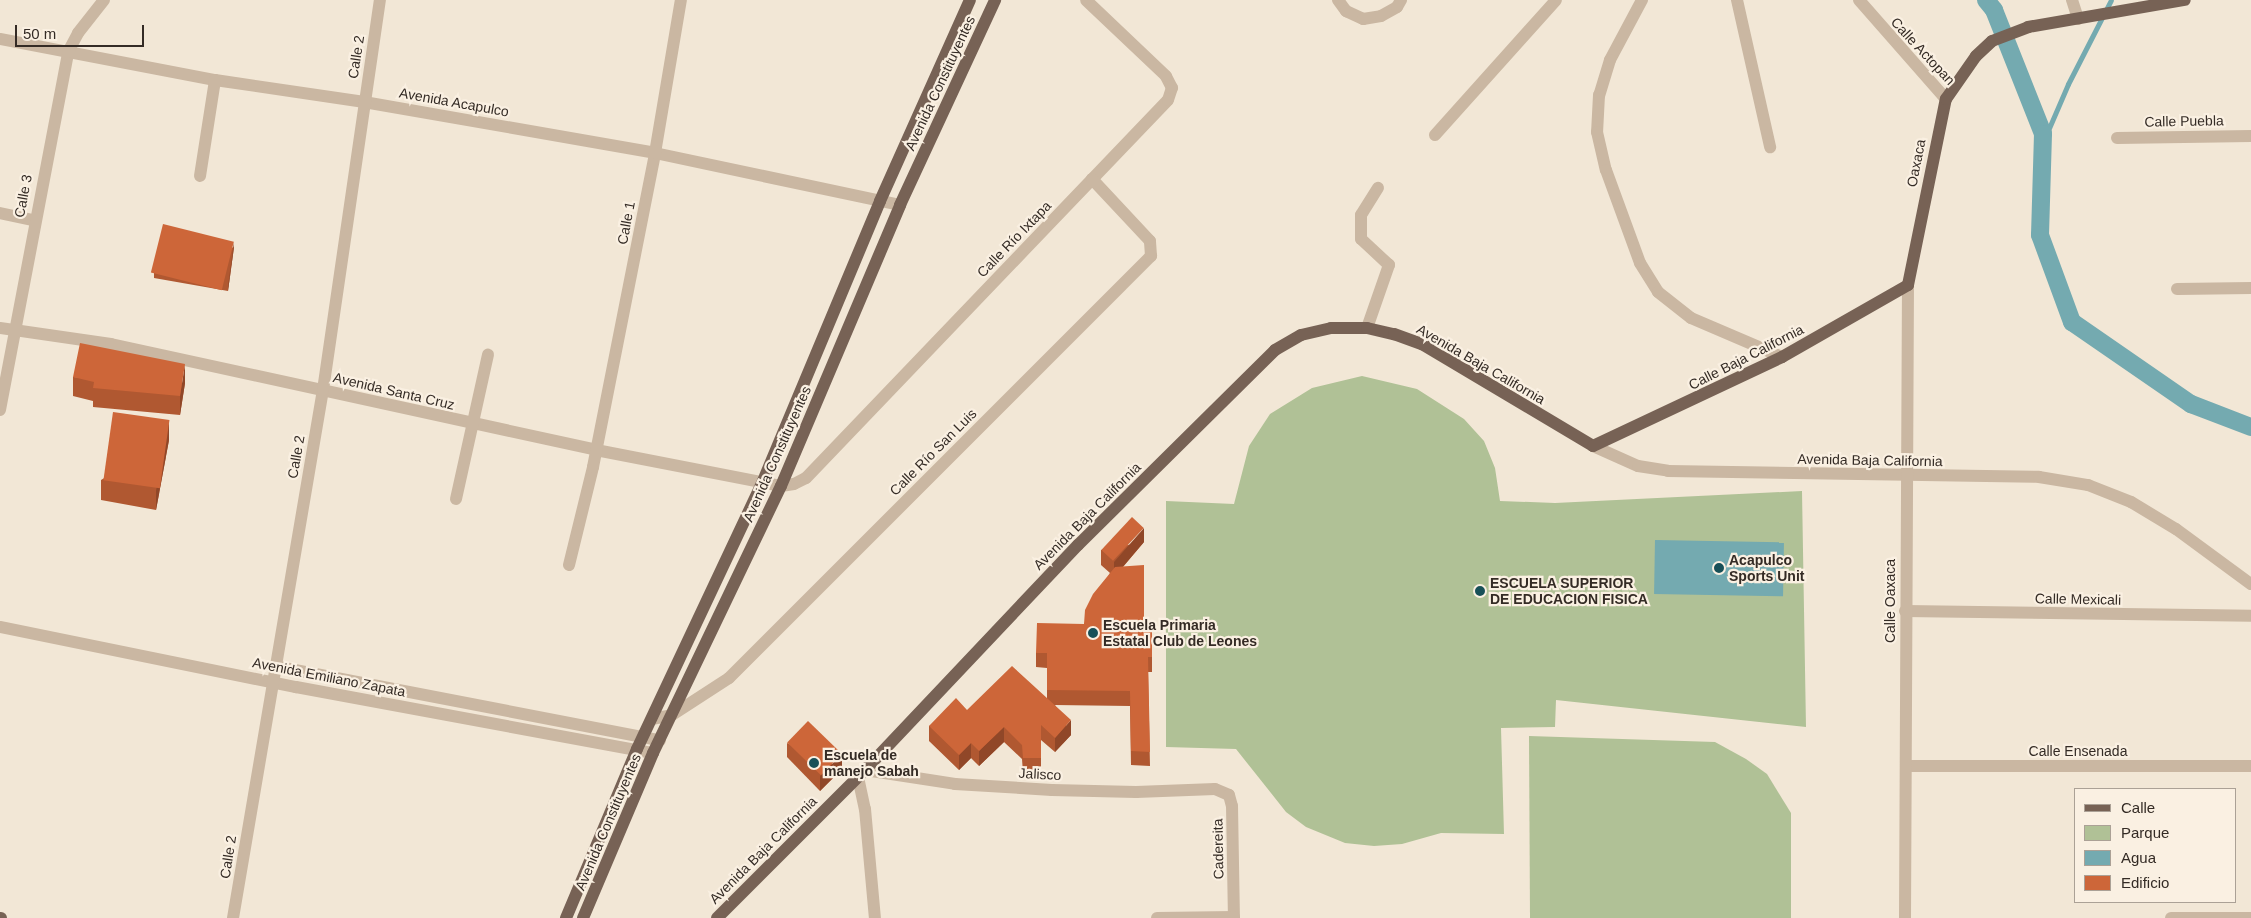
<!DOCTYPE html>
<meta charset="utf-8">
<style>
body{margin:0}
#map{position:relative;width:2251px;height:918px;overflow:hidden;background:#f2e7d6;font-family:Helvetica,sans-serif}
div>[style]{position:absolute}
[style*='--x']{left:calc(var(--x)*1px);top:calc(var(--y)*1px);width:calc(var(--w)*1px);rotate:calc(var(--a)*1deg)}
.green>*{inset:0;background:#b0c196}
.water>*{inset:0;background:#74aab0;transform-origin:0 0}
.stream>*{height:5px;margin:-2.5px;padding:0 2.5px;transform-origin:2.5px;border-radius:2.5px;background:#74aab0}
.canal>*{height:18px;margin:-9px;padding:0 9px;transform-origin:9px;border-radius:9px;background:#74aab0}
.minor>*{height:12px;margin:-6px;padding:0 6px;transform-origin:6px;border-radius:6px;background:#cab7a2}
.major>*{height:12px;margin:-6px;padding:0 6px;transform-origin:6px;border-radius:6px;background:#776255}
.wall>*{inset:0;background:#b05831}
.shaded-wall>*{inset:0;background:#904728}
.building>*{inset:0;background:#cd6639;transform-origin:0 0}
.dots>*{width:14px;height:14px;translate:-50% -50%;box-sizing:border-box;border:2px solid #faf0e2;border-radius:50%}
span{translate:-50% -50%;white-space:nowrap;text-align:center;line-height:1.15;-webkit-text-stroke:4.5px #faf0e2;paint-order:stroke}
.street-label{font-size:14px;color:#342b25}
.poi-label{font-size:14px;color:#342b25;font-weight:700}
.left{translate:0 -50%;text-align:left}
.legend{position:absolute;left:2074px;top:788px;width:162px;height:115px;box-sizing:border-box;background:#faf0e2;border:1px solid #aba196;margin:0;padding:6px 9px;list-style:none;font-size:15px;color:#342b25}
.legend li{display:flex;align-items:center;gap:10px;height:25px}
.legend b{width:25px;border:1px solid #aba196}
.scale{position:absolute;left:15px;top:25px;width:129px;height:22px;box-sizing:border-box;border:2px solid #342b25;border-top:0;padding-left:6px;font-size:15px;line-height:18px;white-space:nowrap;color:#342b25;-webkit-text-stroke:4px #faf0e2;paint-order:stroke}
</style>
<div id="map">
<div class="green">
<i style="clip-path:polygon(1362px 376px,1417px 389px,1464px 419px,1484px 441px,1495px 468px,1500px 501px,1555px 503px,1802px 491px,1806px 727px,1556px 700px,1555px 727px,1501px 728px,1504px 834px,1441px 833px,1402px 844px,1374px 846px,1345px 843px,1306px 827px,1286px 812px,1236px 749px,1166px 747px,1166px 501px,1234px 504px,1249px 446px,1270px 414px,1312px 388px)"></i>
<i style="clip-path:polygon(1529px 736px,1715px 742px,1746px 759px,1767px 774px,1791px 813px,1791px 918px,1530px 918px)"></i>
</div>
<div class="water">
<i style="left:1655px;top:540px;width:129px;height:54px;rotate:1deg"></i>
</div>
<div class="stream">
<i style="--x:2043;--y:142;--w:63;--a:-66.7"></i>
<i style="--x:2068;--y:84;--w:94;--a:-62.9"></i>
</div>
<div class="canal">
<i style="--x:1986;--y:0;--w:13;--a:51"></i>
<i style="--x:1994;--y:10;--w:133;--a:68.4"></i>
<i style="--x:2043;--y:134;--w:101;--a:91.7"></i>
<i style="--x:2040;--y:235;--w:93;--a:69.8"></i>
<i style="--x:2072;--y:322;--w:145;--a:34.6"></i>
<i style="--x:2191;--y:404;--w:64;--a:21"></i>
</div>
<div class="minor">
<i style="--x:1338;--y:0;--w:14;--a:54"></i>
<i style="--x:1346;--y:11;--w:19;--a:25"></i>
<i style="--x:1363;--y:19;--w:18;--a:-9"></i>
<i style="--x:1381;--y:16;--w:18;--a:-29"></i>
<i style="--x:1397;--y:7;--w:8;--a:-60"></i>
<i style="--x:1642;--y:0;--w:68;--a:118.1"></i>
<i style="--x:1610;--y:60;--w:37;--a:107"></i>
<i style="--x:1599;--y:95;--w:37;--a:93"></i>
<i style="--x:1597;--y:132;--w:39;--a:77"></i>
<i style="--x:1606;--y:170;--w:99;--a:69.9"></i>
<i style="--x:1640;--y:263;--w:34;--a:58"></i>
<i style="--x:1658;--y:292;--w:42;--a:38.2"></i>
<i style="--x:1691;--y:318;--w:99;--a:23.2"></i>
<i style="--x:1737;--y:0;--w:151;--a:77.3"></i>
<i style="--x:1859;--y:0;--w:132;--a:48.7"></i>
<i style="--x:2072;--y:0;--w:20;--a:72"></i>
<i style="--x:0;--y:39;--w:219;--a:10.8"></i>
<i style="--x:215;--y:80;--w:151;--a:8.4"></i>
<i style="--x:364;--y:102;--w:295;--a:9.9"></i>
<i style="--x:655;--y:153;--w:250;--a:12"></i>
<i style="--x:1435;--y:135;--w:181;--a:-48.1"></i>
<i style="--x:2117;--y:138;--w:134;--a:-0.9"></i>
<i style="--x:200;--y:176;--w:97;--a:-81.1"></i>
<i style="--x:0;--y:213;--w:35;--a:12"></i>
<i style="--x:2177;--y:289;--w:74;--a:-0.8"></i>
<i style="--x:0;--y:328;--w:112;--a:8.2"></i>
<i style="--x:111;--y:344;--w:496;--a:12.3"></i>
<i style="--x:596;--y:450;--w:188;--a:11"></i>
<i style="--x:781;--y:486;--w:13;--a:-9"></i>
<i style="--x:794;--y:484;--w:13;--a:-27"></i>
<i style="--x:806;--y:478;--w:523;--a:-46.24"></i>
<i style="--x:1168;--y:100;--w:13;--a:-72"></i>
<i style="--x:1172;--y:88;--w:13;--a:-117"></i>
<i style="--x:1166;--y:76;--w:110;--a:-136.5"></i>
<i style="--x:1367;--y:328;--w:67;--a:-70.8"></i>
<i style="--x:1389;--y:265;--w:38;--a:-137"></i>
<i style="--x:1361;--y:239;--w:24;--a:-90"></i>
<i style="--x:1361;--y:215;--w:32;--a:-58"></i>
<i style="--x:0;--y:410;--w:364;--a:-79.2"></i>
<i style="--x:68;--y:52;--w:21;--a:-62"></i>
<i style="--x:78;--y:33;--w:42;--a:-51.8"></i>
<i style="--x:1593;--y:446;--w:49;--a:24"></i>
<i style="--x:1638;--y:466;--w:30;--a:9"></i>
<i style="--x:1668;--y:471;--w:371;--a:0.9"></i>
<i style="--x:2039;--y:477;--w:50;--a:9.3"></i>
<i style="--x:2088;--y:485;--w:46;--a:21.6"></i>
<i style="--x:2131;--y:502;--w:52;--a:31"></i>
<i style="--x:2176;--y:529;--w:93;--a:36.3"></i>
<i style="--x:456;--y:499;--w:148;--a:-77.5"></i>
<i style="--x:569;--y:565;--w:101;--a:-76.2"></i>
<i style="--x:593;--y:467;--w:320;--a:-78.8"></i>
<i style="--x:655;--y:153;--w:155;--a:-80.4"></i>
<i style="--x:1905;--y:611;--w:346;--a:0.8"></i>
<i style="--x:0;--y:627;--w:302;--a:11.5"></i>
<i style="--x:296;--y:687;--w:363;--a:10.5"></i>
<i style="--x:274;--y:666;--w:393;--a:10.9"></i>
<i style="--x:652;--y:719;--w:20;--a:-11"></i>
<i style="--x:672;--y:715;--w:68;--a:-33"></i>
<i style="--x:729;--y:678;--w:597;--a:-45"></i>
<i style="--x:1151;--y:256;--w:15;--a:-94"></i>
<i style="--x:1150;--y:241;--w:85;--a:-133.1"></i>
<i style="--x:1906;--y:766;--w:345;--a:0"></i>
<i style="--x:865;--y:770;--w:91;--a:8.8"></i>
<i style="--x:955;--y:784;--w:97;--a:3.5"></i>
<i style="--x:1052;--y:790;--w:84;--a:1.4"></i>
<i style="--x:1136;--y:792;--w:79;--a:-2.2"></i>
<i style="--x:1215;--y:789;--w:15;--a:23"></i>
<i style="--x:1229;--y:795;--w:11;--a:75"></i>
<i style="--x:1232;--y:806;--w:112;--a:89"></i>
<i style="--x:858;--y:777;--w:33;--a:78"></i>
<i style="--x:865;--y:809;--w:109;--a:84.8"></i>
<i style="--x:233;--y:918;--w:536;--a:-80.33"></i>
<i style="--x:323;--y:390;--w:394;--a:-81.7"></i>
<i style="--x:1157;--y:918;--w:77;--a:-0.7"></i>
<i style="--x:1905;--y:918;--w:633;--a:-89.73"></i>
<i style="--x:2171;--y:918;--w:80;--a:0"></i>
</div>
<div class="major">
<i style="--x:0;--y:918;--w:1;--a:0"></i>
<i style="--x:566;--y:918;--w:183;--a:-67.2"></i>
<i style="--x:637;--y:749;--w:296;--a:-64.8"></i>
<i style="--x:763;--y:481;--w:303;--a:-67.3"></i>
<i style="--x:880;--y:201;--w:220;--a:-65.9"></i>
<i style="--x:583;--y:918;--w:179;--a:-67"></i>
<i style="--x:653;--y:753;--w:296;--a:-64.4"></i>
<i style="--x:781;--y:486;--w:305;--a:-67"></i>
<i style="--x:900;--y:205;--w:226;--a:-65.1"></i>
<i style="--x:717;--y:918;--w:209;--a:-45"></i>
<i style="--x:865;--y:770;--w:310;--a:-46.6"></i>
<i style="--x:1078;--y:545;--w:277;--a:-44.7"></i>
<i style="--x:1275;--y:350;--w:30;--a:-30"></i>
<i style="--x:1301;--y:335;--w:31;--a:-13"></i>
<i style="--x:1331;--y:328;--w:36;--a:0"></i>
<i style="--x:1367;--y:328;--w:28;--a:13"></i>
<i style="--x:1394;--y:334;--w:30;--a:20"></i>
<i style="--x:1422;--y:344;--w:199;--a:30.8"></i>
<i style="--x:1593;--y:446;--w:209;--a:-25.2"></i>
<i style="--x:1782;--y:357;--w:145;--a:-29.7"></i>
<i style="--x:1908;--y:285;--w:190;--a:-78.5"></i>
<i style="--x:1946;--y:99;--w:52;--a:-55.1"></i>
<i style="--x:1976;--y:56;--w:22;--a:-43"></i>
<i style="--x:1992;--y:41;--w:39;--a:-21"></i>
<i style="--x:2028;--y:27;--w:159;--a:-9.8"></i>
</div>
<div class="wall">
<i style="clip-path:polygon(234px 247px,228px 291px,154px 278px,154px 273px)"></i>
<i style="clip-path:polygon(73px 377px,185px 383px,180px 415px,93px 407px,93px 401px,73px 396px)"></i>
<i style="clip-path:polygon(169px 440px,156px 510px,101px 500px,101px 480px)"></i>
<i style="clip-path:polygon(1144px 542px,1123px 567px,1144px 626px,1152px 626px,1152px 672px,1148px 672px,1150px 766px,1131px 765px,1130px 706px,1055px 705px,1071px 735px,1055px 752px,1041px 740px,1041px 772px,1023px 773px,1022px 759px,1004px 742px,979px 766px,971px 758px,959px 770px,929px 741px,929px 726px,967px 710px,1047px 698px,1047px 668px,1036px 667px,1036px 653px,1084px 624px,1110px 573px,1101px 565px,1101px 550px)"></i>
<i style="clip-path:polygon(787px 743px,842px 769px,820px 791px,787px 757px)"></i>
</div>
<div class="shaded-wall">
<i style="clip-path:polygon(234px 242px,234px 247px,228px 291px,228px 286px)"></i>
<i style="clip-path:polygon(185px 364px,185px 383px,180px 415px,180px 396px)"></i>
<i style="clip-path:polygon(169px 420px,169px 440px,156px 510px,156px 491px)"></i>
<i style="clip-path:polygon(1144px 528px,1144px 542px,1114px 577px,1114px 562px)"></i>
<i style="clip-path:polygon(1071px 720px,1071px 735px,1055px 752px,1055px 738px)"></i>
<i style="clip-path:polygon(1004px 727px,1004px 742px,979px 766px,979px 751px)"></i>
<i style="clip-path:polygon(971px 743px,971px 758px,959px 770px,959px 755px)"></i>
<i style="clip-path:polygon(842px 754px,842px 769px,820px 791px,820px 776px)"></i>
</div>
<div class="building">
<i style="left:163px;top:224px;width:73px;height:50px;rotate:14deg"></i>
<i style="clip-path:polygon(80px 343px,185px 364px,180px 396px,93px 388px,94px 382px,73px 377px)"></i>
<i style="left:113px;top:412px;width:57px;height:69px;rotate:8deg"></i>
<i style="left:1132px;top:517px;width:16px;height:45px;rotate:43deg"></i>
<i style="clip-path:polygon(1144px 565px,1144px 626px,1152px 626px,1152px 657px,1148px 657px,1150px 752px,1131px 751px,1130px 691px,1047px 690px,1047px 653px,1036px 653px,1037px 623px,1084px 624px,1085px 610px,1093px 594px,1115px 567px)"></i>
<i style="clip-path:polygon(1012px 666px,1071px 720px,1055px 738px,1041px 725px,1041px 758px,1023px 758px,1022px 745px,1004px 727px,979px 751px,971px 743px,959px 755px,929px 726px,956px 698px,967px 710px)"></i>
<i style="left:808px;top:721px;width:47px;height:30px;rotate:44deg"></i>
</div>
<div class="dots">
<i style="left:1719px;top:568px;background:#185058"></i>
<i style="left:1480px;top:591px;background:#185058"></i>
<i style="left:1093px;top:633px;background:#185058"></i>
<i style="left:814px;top:763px;background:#185058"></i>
</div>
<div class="street-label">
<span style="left:1923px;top:51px;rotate:47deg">Calle Actopan</span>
<span style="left:356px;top:57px;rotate:-81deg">Calle 2</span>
<span style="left:940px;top:83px;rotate:-65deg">Avenida Constituyentes</span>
<span style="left:454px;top:102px;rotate:10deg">Avenida Acapulco</span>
<span style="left:2184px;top:121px;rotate:-1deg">Calle Puebla</span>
<span style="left:1916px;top:163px;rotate:-79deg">Oaxaca</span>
<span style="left:23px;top:196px;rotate:-79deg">Calle 3</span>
<span style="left:626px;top:223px;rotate:-79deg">Calle 1</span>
<span style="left:1014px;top:239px;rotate:-46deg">Calle Río Ixtapa</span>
<span style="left:1746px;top:357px;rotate:-27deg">Calle Baja California</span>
<span style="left:1481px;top:364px;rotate:30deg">Avenida Baja California</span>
<span style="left:394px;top:391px;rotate:13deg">Avenida Santa Cruz</span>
<span style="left:933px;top:452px;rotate:-45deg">Calle Río San Luis</span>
<span style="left:777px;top:454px;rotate:-66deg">Avenida Constituyentes</span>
<span style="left:296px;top:457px;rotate:-80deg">Calle 2</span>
<span style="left:1870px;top:460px;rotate:1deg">Avenida Baja California</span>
<span style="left:1087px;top:516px;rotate:-45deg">Avenida Baja California</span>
<span style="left:2078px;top:599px;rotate:1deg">Calle Mexicali</span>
<span style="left:1890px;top:601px;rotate:-90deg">Calle Oaxaca</span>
<span style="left:329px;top:677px;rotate:11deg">Avenida Emiliano Zapata</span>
<span style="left:2078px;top:751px">Calle Ensenada</span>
<span style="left:1040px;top:774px;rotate:3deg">Jalisco</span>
<span style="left:608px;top:822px;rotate:-67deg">Avenida Constituyentes</span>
<span style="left:1218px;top:849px;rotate:-91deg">Cadereita</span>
<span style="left:763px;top:850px;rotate:-45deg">Avenida Baja California</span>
<span style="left:228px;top:857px;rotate:-81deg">Calle 2</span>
</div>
<div class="poi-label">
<span class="left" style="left:1729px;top:568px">Acapulco<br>Sports Unit</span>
<span class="left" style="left:1490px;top:591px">ESCUELA SUPERIOR<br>DE EDUCACION FISICA</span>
<span class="left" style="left:1103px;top:633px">Escuela Primaria<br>Estatal Club de Leones</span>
<span class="left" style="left:824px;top:763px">Escuela de<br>manejo Sabah</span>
</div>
<ul class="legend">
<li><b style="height:6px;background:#776255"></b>Calle</li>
<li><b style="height:14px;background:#b0c196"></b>Parque</li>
<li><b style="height:14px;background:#74aab0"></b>Agua</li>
<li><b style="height:14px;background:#cd6639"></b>Edificio</li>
</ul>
<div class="scale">50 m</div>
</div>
